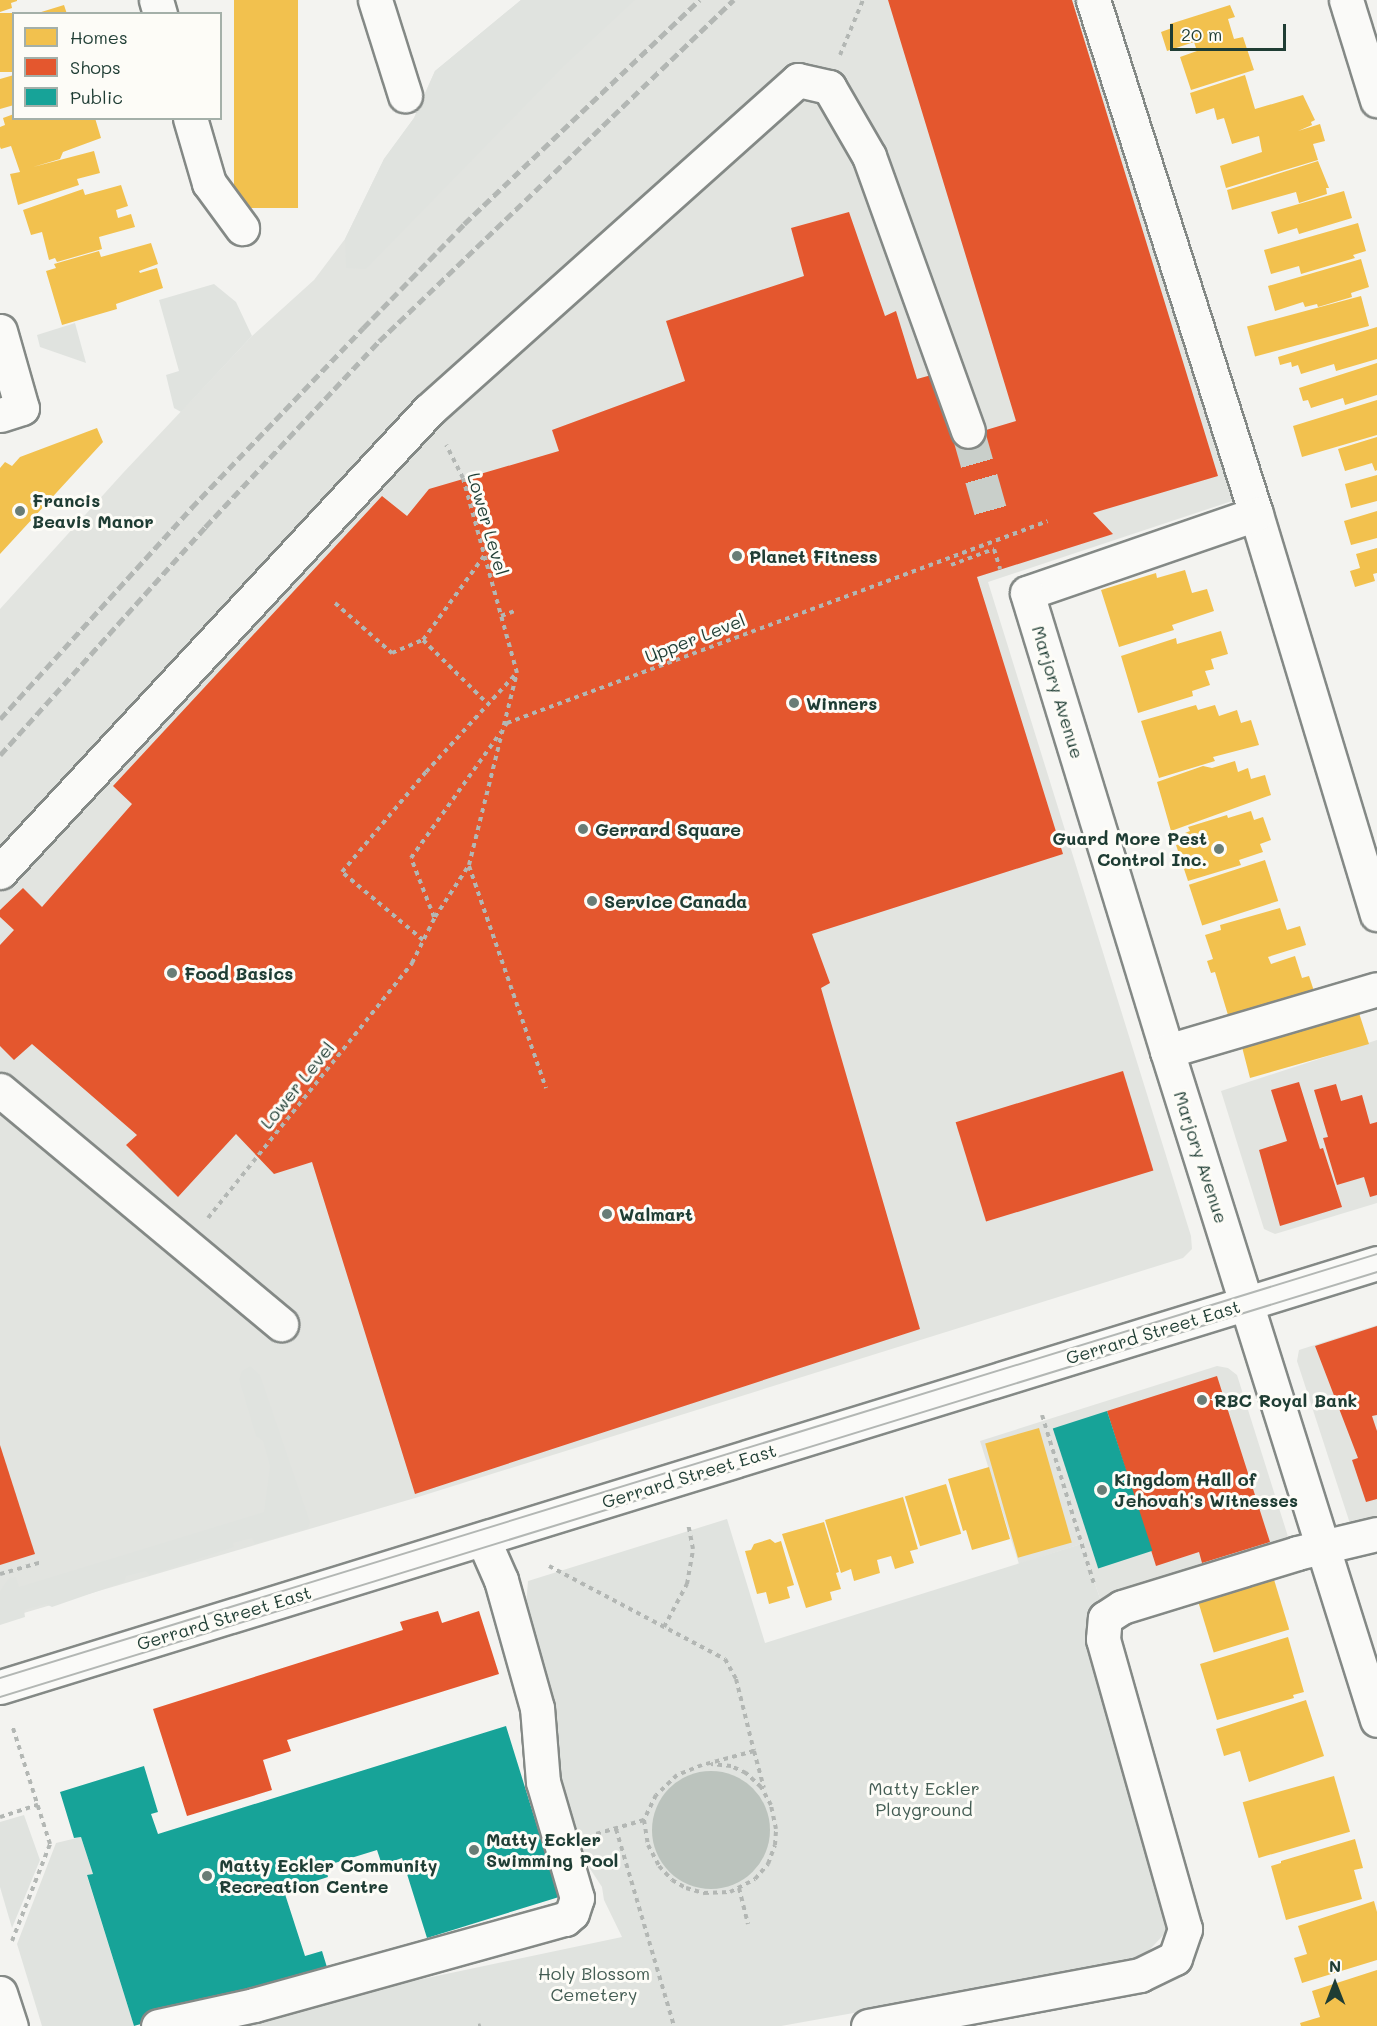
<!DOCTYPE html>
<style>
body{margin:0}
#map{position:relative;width:1377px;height:2026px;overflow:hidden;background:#f3f3f0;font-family:Mali,sans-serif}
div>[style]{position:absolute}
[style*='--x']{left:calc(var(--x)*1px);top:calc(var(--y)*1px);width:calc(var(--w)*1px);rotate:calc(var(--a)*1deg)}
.built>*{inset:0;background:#e2e4e0}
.green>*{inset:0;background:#e0e3df}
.water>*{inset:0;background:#bbc3bd}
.round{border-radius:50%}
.homes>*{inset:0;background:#f2c14e;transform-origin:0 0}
.shops>*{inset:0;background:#e4572e;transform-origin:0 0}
.public>*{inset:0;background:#17a398;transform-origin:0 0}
.minor-tunnel>*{height:33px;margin-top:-16.5px;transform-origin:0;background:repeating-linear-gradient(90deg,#c9cfca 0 33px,transparent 0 49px)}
.path>*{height:4px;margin-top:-2px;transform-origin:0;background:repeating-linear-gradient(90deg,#b3b7b4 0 4.5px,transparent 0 9px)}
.roads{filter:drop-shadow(2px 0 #848986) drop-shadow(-2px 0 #848986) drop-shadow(0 2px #848986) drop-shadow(0 -2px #848986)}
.minor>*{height:33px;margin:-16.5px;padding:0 16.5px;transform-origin:16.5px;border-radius:16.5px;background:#fafaf8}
.major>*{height:33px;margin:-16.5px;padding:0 16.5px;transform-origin:16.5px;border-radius:16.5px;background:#fafaf8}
.tram>*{height:1.5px;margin:-0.75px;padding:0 0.75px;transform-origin:0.75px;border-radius:0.75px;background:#b3b7b4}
.rail>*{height:4.5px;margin-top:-2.25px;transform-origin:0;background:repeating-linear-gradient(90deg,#b3b7b4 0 9px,transparent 0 13.5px)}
.dots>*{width:16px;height:16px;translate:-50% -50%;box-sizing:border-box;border:3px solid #fdfcf7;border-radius:50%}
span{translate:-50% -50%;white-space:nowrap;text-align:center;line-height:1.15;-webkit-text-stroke:6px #fdfcf7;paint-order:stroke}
.poi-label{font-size:18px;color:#1f3d34;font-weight:700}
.left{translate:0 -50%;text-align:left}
.right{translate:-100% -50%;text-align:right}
.street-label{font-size:18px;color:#1f3d34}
.park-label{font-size:18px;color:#435c53}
.legend{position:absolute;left:12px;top:12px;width:210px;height:108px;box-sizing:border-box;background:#fdfcf7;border:2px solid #a4b0a9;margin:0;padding:8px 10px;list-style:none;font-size:18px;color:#1f3d34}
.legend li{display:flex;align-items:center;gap:12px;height:30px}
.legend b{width:30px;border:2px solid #a4b0a9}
.north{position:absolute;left:1305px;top:1954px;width:60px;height:60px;-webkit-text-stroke:4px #fdfcf7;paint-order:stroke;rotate:0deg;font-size:16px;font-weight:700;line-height:24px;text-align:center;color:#1f3d34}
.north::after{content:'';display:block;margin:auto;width:21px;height:27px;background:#1f3d34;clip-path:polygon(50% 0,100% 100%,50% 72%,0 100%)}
.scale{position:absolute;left:1170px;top:24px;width:116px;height:27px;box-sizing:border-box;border:3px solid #1f3d34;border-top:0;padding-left:8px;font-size:18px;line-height:21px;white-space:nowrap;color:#1f3d34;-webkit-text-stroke:4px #fdfcf7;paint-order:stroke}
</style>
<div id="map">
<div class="built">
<i style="clip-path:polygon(521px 0,1075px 0,1235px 500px,988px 582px,1191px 1236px,1192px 1249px,1183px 1258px,415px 1498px,0 1620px,0 609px,123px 473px,252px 336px,314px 280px,345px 239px,384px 159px,414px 118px,435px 71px)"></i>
<i style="clip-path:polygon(1377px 1040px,1377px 1203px,1275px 1234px,1264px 1229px,1221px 1091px)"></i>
<i style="clip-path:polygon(1377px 1325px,1377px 1540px,1357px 1545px,1297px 1361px,1299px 1350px)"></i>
<i style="clip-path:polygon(1217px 1366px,1228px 1368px,1237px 1375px,1291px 1546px,1101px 1601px,1081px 1544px,1019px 1564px,980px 1441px)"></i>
</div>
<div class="green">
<i style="clip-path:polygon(521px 0,635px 0,564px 66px,366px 269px,346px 268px,345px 239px,384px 159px,414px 118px,435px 71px)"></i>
<i style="clip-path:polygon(214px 284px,236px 302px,252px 336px,181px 412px,174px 408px,166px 375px,179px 371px,159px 300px)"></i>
<i style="clip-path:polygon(75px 323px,86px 363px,40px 347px,37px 335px)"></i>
<i style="clip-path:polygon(250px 1366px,260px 1375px,310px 1522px,308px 1528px,255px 1544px,252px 1538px,233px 1543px,234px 1547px,150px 1575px,146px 1571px,126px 1576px,124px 1582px,52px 1607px,46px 1604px,24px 1610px,25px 1617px,0 1625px,0 1591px,9px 1578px,16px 1577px,19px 1587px,264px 1512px,270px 1466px,263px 1441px,256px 1436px,239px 1379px,242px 1371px)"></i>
<i style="clip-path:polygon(727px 1519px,765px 1643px,1081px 1544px,1101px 1601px,1086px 1645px,1171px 1927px,1138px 1962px,781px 2026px,200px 2026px,622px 1937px,604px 1900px,602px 1887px,577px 1849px,555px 1773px,525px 1618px,528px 1581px)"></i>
<i style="clip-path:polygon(24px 1815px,40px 1860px,12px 1928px,0 1887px,0 1822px)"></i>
<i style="clip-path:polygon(81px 1837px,93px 1874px,87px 1876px,134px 2026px,42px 2026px,17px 1944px,56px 1843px)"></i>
</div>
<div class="water">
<i class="round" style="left:652px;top:1771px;width:118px;height:118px"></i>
</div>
<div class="homes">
<i style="clip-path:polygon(0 0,17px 0,17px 1px,11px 3px,12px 8px,0 12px)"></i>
<i style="left:234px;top:0;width:64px;height:208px"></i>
<i style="clip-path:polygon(64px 5px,67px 14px,38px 14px,38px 13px)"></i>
<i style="clip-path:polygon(1230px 5px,1235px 17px,1228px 19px,1234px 39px,1243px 37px,1254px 70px,1191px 90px,1180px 57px,1197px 51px,1194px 42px,1167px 51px,1161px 32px,1172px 28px,1170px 24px)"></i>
<i style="left:14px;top:13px;width:59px;height:15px;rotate:90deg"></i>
<i style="clip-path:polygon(14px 75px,14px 105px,0 109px,0 79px)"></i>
<i style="clip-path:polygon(1245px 75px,1255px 109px,1303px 95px,1315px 120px,1311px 122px,1312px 125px,1298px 131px,1320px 124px,1325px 141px,1313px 144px,1318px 160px,1226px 188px,1220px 166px,1262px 152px,1259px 136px,1232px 144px,1224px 118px,1217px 120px,1214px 108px,1196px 114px,1190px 93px)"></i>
<i style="clip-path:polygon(14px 114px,14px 118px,95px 118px,101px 138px,63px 152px,60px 159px,33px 167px,94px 151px,100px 173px,77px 179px,79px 185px,18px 205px,10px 174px,20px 172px,11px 146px,1px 149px,0 147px,0 127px,5px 125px,3px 118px)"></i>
<i style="clip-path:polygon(1318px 161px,1329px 188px,1326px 188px,1327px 194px,1299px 203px,1296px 192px,1232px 210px,1227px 190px)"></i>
<i style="clip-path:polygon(121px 185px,128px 206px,116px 210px,118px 218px,131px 214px,135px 227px,99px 237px,102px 249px,57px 262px,55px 258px,49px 260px,42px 232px,31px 235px,23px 210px,83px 189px,85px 195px)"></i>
<i style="clip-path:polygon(1344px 191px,1352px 218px,1299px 234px,1297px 228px,1278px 234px,1271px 212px)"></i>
<i style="clip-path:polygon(1358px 223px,1366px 251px,1353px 255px,1355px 258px,1301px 274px,1299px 266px,1271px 274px,1264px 250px)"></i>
<i style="clip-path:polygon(151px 243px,158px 264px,139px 271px,140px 273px,157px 268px,163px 288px,116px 304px,117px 309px,62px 325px,46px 271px,56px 268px,54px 264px,99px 251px,101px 257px)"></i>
<i style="clip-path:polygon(1361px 259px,1369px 287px,1351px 293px,1352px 297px,1318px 307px,1317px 304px,1305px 307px,1303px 302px,1275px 311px,1268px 286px)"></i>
<i style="left:1361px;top:296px;width:31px;height:118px;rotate:75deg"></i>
<i style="clip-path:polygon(1377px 327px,1377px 359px,1336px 371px,1334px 364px,1301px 374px,1298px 365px,1292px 367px,1291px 362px,1280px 365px,1278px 357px)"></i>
<i style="clip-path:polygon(1377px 363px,1377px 395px,1345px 405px,1343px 398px,1311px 408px,1308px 400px,1303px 401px,1299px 388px)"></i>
<i style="clip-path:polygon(1377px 400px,1377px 435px,1302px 457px,1293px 426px)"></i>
<i style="clip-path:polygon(97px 428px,103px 442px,0 554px,0 468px,5px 462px,12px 466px,20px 457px)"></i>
<i style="clip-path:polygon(1377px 437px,1377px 470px,1375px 471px,1372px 463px,1345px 471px,1338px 449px)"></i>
<i style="clip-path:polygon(1377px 475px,1377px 501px,1351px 508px,1345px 484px)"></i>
<i style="clip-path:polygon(1377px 511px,1377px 538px,1351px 545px,1344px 521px)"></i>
<i style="clip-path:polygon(1377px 548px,1377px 573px,1373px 574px,1375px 581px,1355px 587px,1350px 571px,1360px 568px,1356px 554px)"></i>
<i style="clip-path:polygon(1185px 570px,1192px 593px,1207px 589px,1214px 611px,1172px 625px,1174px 630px,1119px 647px,1101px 590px,1156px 573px,1157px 578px)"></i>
<i style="clip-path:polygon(1221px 631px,1228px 654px,1211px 659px,1214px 669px,1205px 671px,1210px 685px,1192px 691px,1193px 696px,1138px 713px,1121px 656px,1176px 638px,1177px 644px)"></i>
<i style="clip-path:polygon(1196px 705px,1198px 710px,1215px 705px,1219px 716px,1237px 710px,1241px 723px,1251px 720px,1259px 745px,1213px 757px,1215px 761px,1159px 778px,1141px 721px)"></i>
<i style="clip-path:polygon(1235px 761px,1238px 772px,1248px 768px,1251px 779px,1265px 775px,1271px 795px,1171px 831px,1157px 782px,1203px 766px,1212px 768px)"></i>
<i style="clip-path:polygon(1251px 811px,1254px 820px,1263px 817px,1271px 840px,1260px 844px,1263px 852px,1239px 860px,1241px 865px,1188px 881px,1176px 845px,1182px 844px,1180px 835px,1190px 831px,1188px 827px,1227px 815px,1228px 818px)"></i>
<i style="left:1265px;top:860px;width:43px;height:80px;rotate:72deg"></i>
<i style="clip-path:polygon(1280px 908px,1287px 930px,1300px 926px,1306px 945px,1268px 957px,1271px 964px,1295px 956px,1302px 978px,1309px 976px,1316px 997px,1231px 1025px,1215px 972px,1211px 973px,1207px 961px,1213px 959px,1205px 935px,1221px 930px,1220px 925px)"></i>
<i style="clip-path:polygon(1359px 1013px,1369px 1044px,1250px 1078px,1242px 1047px,1264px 1042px,1263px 1038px,1338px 1015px,1339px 1018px)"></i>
<i style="left:1039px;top:1428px;width:119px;height:56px;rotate:74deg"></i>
<i style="clip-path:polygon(989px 1467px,1010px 1539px,972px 1550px,966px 1530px,963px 1531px,948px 1479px)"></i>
<i style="left:946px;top:1484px;width:52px;height:43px;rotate:73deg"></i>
<i style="clip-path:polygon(903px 1497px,918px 1549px,910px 1551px,914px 1563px,895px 1569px,891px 1556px,877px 1560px,880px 1573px,854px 1581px,851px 1569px,841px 1573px,825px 1520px)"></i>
<i style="clip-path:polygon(824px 1522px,839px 1572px,836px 1573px,841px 1589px,830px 1592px,832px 1600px,806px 1608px,782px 1534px)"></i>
<i style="clip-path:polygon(770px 1539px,775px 1543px,781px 1541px,794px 1585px,787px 1587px,790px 1598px,769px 1604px,766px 1592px,757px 1594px,745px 1551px,751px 1550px,754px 1544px)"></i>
<i style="left:1272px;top:1573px;width:59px;height:79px;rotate:73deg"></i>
<i style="clip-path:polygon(1288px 1637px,1304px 1692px,1293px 1695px,1294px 1698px,1217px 1720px,1200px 1664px)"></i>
<i style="clip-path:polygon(1306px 1700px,1324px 1756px,1249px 1782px,1240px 1751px,1224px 1756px,1216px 1729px)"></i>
<i style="left:1334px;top:1776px;width:58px;height:95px;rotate:74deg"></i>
<i style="clip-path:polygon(1355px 1839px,1363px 1868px,1354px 1870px,1362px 1899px,1286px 1920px,1271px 1866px,1281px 1863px,1281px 1861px)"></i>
<i style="clip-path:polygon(1374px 1901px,1377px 1912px,1377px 1960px,1302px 1983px,1294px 1958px,1307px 1954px,1298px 1926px)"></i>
<i style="clip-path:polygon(1377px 1970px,1377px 2026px,1301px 2026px,1300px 2023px,1320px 2017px,1312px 1991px)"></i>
</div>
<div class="shops">
<i style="clip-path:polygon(888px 0,1072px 0,1218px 476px,1093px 513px,1113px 534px,977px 577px,1063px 854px,812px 934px,830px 983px,821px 988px,920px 1329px,415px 1494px,312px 1162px,274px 1174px,236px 1134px,178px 1197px,126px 1145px,137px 1135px,32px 1044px,14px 1060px,0 1046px,0 945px,14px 930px,0 917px,0 910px,23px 888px,42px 907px,132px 804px,113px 786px,382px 496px,407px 516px,429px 489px,559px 451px,552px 430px,685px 381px,666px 321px,804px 276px,791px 228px,849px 212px,885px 316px,896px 311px,917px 379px,935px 374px,956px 439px,1016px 421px)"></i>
<i style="left:1123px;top:1071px;width:104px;height:175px;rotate:73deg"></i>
<i style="clip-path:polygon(1299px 1082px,1320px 1149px,1323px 1148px,1342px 1207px,1280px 1226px,1259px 1150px,1287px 1141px,1271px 1090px)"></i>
<i style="clip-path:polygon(1336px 1084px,1341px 1101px,1362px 1095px,1370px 1124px,1377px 1122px,1377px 1195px,1370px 1197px,1364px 1177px,1337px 1185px,1323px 1138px,1328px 1137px,1314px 1090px)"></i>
<i style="clip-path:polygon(1377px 1326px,1377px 1415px,1372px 1416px,1377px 1431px,1377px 1499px,1366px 1502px,1352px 1460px,1358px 1458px,1315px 1346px)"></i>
<i style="clip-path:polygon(1217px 1376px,1270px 1542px,1202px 1563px,1199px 1552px,1156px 1566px,1107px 1411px)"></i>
<i style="clip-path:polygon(0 1445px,35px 1554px,0 1565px)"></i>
<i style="clip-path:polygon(438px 1611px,442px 1623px,479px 1611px,499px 1674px,287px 1740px,291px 1751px,263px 1760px,272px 1790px,187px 1816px,153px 1709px,403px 1630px,400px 1622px)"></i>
</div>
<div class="public">
<i style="left:1107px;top:1411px;width:147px;height:57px;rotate:72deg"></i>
<i style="clip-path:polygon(506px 1726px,559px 1897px,427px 1938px,402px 1858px,382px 1865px,377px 1850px,325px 1866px,328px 1877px,284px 1891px,305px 1956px,322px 1951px,330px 1977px,285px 1981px,134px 2026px,87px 1875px,93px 1874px,81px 1837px,74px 1838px,60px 1792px,144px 1766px,158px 1812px,151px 1814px,158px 1834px)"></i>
</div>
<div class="minor-tunnel">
<i style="--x:968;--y:431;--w:96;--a:74.2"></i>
</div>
<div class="path">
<i style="--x:840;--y:55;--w:60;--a:-67.3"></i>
<i style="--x:484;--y:556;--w:104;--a:126"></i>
<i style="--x:423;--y:640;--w:91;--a:44.6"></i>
<i style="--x:951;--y:565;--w:46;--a:-20.4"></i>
<i style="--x:994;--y:549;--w:21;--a:73"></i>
<i style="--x:335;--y:603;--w:76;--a:41.3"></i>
<i style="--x:392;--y:653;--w:34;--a:-23"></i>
<i style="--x:501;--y:616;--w:15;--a:-20"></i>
<i style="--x:505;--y:726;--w:4;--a:-56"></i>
<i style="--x:507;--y:723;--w:577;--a:-20.47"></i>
<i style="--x:469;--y:866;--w:235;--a:70.9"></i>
<i style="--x:434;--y:917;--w:63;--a:-111.3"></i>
<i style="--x:411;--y:858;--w:155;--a:-54.5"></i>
<i style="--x:423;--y:940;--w:106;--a:-140"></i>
<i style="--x:342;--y:872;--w:131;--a:-50"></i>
<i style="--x:426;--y:772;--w:132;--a:-47.5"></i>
<i style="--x:208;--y:1218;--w:327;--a:-51.3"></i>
<i style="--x:412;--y:963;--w:51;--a:-63.4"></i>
<i style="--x:435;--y:917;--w:62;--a:-56.8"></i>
<i style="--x:469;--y:865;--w:198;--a:-76"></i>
<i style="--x:517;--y:673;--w:202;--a:-105.5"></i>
<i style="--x:463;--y:478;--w:37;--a:-117"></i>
<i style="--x:1042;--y:1415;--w:177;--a:72.9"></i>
<i style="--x:549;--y:1566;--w:199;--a:27.9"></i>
<i style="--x:725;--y:1659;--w:23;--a:61"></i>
<i style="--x:736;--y:1679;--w:74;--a:76"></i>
<i style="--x:754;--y:1751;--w:54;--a:164.9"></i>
<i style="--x:702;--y:1765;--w:27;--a:158"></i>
<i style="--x:677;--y:1775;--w:29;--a:136"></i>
<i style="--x:656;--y:1795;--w:28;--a:116"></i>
<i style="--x:644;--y:1820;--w:50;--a:163.7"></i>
<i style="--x:0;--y:1574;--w:44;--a:-15.9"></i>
<i style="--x:664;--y:1627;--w:49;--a:-61.9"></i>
<i style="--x:687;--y:1584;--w:36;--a:-80"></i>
<i style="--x:693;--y:1549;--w:26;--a:-101"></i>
<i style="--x:754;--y:1751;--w:38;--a:75"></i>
<i style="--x:0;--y:1817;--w:40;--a:-18"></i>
<i style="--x:644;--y:1820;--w:25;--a:81"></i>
<i style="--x:648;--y:1845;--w:24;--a:62"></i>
<i style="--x:659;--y:1866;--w:19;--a:47"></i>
<i style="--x:672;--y:1880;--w:16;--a:30"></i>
<i style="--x:686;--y:1888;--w:19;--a:16"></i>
<i style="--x:704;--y:1893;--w:26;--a:-2"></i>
<i style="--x:730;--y:1892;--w:28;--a:-27"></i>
<i style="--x:755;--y:1879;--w:20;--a:-49"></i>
<i style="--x:768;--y:1864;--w:20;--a:-70"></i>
<i style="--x:775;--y:1845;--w:16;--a:-86"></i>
<i style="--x:776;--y:1829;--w:25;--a:-102"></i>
<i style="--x:771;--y:1805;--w:21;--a:-119"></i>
<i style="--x:761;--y:1787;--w:21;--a:-137"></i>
<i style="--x:746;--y:1773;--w:17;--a:-155"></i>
<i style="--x:731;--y:1766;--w:20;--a:-174"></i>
<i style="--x:616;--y:1829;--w:205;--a:73.6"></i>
<i style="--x:739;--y:1888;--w:37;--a:76"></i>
<i style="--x:12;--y:1941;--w:104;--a:-68.6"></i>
<i style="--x:50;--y:1844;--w:122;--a:-107.7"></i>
<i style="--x:478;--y:2026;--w:3;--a:-18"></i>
</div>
<div class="roads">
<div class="minor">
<i style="--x:156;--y:0;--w:15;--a:74"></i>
<i style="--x:375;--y:0;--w:100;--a:72.5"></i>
<i style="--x:1093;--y:0;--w:539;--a:72.41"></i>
<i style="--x:1256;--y:514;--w:418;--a:73.2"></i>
<i style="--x:1346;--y:0;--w:105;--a:72.8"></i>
<i style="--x:190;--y:118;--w:68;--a:73.7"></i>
<i style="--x:209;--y:183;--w:56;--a:53.7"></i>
<i style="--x:0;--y:331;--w:80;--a:74.1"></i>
<i style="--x:22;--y:408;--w:23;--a:162"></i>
<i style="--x:1256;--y:514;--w:242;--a:161"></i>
<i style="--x:1027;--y:593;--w:479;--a:73"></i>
<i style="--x:1167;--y:1051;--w:701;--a:72.57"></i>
<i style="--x:0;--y:872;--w:630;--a:-47.12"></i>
<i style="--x:429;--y:410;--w:495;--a:-41.8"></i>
<i style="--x:798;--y:80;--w:32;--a:13"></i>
<i style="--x:829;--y:87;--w:80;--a:59.9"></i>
<i style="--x:869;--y:156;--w:292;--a:70.2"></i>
<i style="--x:1167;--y:1051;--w:219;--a:-16.4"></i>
<i style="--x:0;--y:1090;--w:366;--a:39.8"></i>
<i style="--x:0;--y:1993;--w:35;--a:72"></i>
<i style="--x:158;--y:2026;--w:98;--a:-12.3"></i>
<i style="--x:254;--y:2005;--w:323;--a:-15.5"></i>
<i style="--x:565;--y:1919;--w:9;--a:-41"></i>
<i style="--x:572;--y:1913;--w:16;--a:-72"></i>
<i style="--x:577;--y:1898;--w:121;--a:-106.3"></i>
<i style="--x:543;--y:1782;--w:74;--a:-94.6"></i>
<i style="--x:537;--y:1708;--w:133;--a:-105.7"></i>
<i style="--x:501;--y:1580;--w:45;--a:-113.7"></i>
<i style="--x:868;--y:2026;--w:277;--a:-10.6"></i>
<i style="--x:1140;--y:1975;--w:39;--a:-26"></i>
<i style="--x:1175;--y:1958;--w:31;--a:-71"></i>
<i style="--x:1185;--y:1929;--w:301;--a:-105.8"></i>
<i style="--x:1103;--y:1639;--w:21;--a:-85"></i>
<i style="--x:1105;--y:1618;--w:20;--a:-33"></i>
<i style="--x:1122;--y:1607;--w:183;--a:-17.1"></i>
<i style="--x:1297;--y:1553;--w:82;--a:-13.4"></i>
</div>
<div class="major">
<i style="--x:0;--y:1687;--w:1441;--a:-17.11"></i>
</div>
</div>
<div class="tram">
<i style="--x:0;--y:1678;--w:1441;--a:-17.11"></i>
<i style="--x:0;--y:1697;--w:1441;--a:-17.15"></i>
</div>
<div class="rail">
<i style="--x:0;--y:719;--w:285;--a:-47.8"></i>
<i style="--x:191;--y:508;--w:249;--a:-46.3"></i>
<i style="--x:363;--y:328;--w:145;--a:-45.8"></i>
<i style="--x:464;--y:224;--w:325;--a:-43.6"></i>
<i style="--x:0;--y:755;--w:307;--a:-48"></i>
<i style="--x:205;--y:527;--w:255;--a:-46.9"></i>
<i style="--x:379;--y:341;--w:492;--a:-43.9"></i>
</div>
<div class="dots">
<i style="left:20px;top:511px;background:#697d76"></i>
<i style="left:737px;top:556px;background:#697d76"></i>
<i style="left:794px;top:703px;background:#697d76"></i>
<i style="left:583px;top:829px;background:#697d76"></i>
<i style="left:1219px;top:849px;background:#697d76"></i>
<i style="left:592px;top:901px;background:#697d76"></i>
<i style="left:172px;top:973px;background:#697d76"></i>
<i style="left:607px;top:1214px;background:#697d76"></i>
<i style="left:1202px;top:1400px;background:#697d76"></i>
<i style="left:1102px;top:1490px;background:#697d76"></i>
<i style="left:474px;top:1850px;background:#697d76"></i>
<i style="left:207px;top:1876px;background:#697d76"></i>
</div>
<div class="poi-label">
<span class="left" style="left:32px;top:511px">Francis<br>Beavis Manor</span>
<span class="left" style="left:749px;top:556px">Planet Fitness</span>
<span class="left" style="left:806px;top:703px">Winners</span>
<span class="left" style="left:595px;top:829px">Gerrard Square</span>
<span class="right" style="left:1207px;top:849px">Guard More Pest<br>Control Inc.</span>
<span class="left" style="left:604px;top:901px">Service Canada</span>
<span class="left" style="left:184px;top:973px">Food Basics</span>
<span class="left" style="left:619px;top:1214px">Walmart</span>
<span class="left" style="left:1214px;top:1400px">RBC Royal Bank</span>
<span class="left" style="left:1114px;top:1490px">Kingdom Hall of<br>Jehovah's Witnesses</span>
<span class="left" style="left:486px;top:1850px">Matty Eckler<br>Swimming Pool</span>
<span class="left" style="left:219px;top:1876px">Matty Eckler Community<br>Recreation Centre</span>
</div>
<div class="street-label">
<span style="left:488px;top:524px;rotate:74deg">Lower Level</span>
<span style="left:695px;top:638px;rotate:-21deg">Upper Level</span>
<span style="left:1058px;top:692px;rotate:73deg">Marjory Avenue</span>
<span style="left:297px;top:1085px;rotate:-51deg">Lower Level</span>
<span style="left:1201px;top:1157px;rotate:72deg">Marjory Avenue</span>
<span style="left:1153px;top:1332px;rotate:-17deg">Gerrard Street East</span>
<span style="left:689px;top:1476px;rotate:-17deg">Gerrard Street East</span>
<span style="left:224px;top:1618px;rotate:-17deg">Gerrard Street East</span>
</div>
<div class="park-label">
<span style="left:924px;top:1799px">Matty Eckler<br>Playground</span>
<span style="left:594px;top:1984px">Holy Blossom<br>Cemetery</span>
</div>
<ul class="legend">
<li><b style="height:16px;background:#f2c14e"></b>Homes</li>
<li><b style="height:16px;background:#e4572e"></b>Shops</li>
<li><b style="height:16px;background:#17a398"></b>Public</li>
</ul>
<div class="north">N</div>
<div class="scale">20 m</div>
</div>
